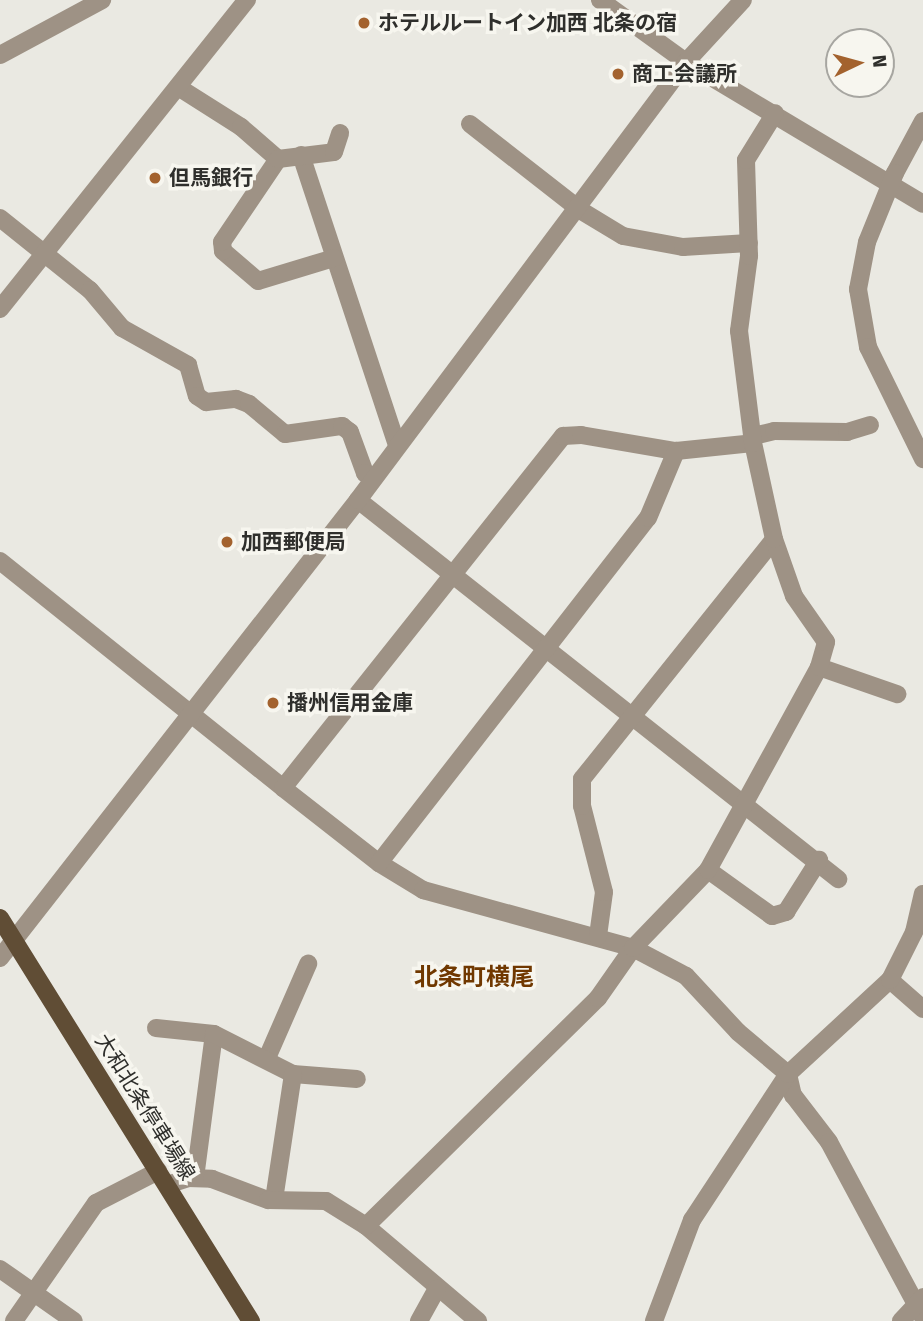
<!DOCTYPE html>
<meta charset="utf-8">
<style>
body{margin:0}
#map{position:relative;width:923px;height:1321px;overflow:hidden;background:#eae9e2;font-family:"Fira Sans","Noto Sans JP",sans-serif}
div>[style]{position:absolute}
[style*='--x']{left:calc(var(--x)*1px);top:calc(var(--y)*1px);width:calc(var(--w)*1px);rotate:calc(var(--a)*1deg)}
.minor>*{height:18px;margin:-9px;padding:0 9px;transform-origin:9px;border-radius:9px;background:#9e9285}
.major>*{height:18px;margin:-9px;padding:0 9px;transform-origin:9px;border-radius:9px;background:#604d35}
.dots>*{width:19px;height:19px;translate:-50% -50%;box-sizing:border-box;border:4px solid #f7f6ef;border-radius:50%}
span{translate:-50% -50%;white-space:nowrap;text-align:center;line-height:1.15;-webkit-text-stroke:7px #f7f6ef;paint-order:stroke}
.poi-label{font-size:21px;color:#2f2f2c;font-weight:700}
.left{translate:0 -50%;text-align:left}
.street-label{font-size:21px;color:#2f2f2c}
.quarter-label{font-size:24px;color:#703800;font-weight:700}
.north{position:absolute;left:825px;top:28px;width:70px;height:70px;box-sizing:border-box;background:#f7f6ef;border:2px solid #a7a6a1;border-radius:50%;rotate:85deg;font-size:19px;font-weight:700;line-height:28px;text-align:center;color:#2f2f2c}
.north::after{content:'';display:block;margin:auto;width:24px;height:32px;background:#a3622e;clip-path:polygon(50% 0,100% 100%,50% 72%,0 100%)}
</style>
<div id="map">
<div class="minor">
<i style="--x:600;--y:0;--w:106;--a:35.8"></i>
<i style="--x:686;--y:62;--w:276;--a:30.9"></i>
<i style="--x:0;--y:55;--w:116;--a:-28.3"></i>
<i style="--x:178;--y:87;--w:75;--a:32.4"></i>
<i style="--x:241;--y:127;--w:49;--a:40.9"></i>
<i style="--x:923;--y:121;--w:59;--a:118.3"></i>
<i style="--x:895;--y:173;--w:74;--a:112.1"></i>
<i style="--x:867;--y:242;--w:48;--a:100.8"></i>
<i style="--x:858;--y:289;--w:59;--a:80.2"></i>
<i style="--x:868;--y:347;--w:125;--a:63.8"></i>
<i style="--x:470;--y:124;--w:140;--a:38"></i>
<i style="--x:580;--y:210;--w:50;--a:31.2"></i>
<i style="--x:623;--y:236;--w:61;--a:10.4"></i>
<i style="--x:683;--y:247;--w:66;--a:-3.5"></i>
<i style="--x:301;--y:155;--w:306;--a:71.7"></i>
<i style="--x:0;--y:218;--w:115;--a:38.7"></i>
<i style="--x:90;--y:290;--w:50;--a:49.9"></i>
<i style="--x:122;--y:328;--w:76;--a:29.3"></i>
<i style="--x:188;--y:365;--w:32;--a:74"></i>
<i style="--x:197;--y:396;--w:11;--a:34"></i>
<i style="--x:206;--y:402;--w:30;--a:-6"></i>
<i style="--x:236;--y:399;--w:14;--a:21"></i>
<i style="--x:249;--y:404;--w:47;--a:39.8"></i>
<i style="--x:285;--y:434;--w:58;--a:-8"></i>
<i style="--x:342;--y:426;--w:10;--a:37"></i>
<i style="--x:350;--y:432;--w:44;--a:69.9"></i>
<i style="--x:365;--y:473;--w:9;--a:41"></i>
<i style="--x:334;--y:258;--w:79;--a:163.2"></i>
<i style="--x:258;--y:281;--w:46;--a:-139.4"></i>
<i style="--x:223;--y:251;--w:9;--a:-96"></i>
<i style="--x:222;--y:242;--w:100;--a:-56"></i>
<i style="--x:278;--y:159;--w:56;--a:-7.1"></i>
<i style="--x:334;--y:152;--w:20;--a:-72"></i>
<i style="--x:0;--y:309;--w:396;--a:-51.4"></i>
<i style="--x:753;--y:436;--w:22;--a:-13"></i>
<i style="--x:774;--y:431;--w:73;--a:0.8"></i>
<i style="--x:847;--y:432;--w:24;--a:-17"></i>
<i style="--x:358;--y:500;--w:612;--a:38.29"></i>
<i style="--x:0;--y:561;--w:363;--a:38.7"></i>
<i style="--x:283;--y:788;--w:122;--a:38"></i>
<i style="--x:379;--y:863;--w:52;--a:31.5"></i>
<i style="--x:423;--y:890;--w:218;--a:15.4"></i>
<i style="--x:633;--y:948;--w:60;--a:27.8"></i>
<i style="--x:686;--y:976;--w:76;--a:47.1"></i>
<i style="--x:738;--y:1032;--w:65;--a:40"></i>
<i style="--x:788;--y:1074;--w:22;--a:77"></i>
<i style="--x:793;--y:1095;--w:59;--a:52.5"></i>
<i style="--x:829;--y:1142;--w:199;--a:61.8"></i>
<i style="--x:819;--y:667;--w:83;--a:19.1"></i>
<i style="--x:283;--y:788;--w:450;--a:-51.5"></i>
<i style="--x:563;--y:436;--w:18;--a:-3"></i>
<i style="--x:581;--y:435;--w:96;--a:9.6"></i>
<i style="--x:676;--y:451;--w:77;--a:-5.9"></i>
<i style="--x:379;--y:863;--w:437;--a:-52.1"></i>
<i style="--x:648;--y:518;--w:73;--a:-67.3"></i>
<i style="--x:708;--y:870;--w:79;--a:35.7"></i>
<i style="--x:772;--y:916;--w:15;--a:-16"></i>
<i style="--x:786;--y:912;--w:62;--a:-57.6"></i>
<i style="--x:598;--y:936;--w:44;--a:-82.2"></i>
<i style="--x:604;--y:892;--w:89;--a:-104.3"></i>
<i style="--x:582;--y:806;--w:27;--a:-90"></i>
<i style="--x:582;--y:779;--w:307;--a:-51.3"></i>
<i style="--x:0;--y:958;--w:581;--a:-51.99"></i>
<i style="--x:358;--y:500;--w:547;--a:-53.17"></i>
<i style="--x:686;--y:62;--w:84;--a:-47.4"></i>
<i style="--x:890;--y:980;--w:44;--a:41.3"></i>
<i style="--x:156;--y:1028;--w:58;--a:5.9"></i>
<i style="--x:267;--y:1058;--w:103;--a:-66.4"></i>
<i style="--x:293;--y:1074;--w:64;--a:4.5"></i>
<i style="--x:195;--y:1178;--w:145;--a:-82.5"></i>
<i style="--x:214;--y:1034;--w:89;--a:26.9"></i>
<i style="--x:293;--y:1074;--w:127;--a:98.6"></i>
<i style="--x:167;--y:1185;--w:22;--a:-18"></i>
<i style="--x:188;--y:1178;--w:24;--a:2"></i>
<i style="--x:212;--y:1179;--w:60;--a:20.6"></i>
<i style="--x:268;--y:1200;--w:58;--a:1"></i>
<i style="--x:326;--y:1201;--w:47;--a:32"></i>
<i style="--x:366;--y:1226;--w:147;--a:40.3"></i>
<i style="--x:366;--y:1226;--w:325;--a:-44.5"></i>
<i style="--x:598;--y:998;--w:61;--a:-55"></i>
<i style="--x:633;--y:948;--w:108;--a:-46.1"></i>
<i style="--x:708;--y:870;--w:231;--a:-61.3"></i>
<i style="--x:819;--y:667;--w:26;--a:-74"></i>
<i style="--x:826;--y:642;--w:56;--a:-124.8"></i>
<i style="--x:794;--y:596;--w:60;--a:-109.3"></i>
<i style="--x:774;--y:539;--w:98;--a:-102.3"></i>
<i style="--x:753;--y:443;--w:113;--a:-97.1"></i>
<i style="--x:739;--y:331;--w:76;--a:-82.4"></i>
<i style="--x:749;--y:256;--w:96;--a:-91.8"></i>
<i style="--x:746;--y:160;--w:55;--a:-58.3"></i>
<i style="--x:0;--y:1269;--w:90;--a:35.1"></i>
<i style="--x:14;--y:1321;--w:144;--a:-55.2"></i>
<i style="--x:96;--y:1203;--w:70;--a:-27.3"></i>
<i style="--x:419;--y:1321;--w:37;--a:-61"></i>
<i style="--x:654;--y:1321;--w:108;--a:-69.4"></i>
<i style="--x:692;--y:1220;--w:175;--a:-56.7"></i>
<i style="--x:788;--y:1074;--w:139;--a:-42.7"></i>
<i style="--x:890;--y:980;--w:54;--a:-63.4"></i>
<i style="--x:914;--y:932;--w:39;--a:-77"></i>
<i style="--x:901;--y:1321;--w:33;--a:-47"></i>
</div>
<div class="major">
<i style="--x:0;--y:918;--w:475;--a:58.1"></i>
</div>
<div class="dots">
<i style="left:364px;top:23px;background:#a3622e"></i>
<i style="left:618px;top:74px;background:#a3622e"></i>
<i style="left:155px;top:178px;background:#a3622e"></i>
<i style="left:227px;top:542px;background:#a3622e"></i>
<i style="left:273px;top:703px;background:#a3622e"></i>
</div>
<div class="poi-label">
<span class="left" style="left:378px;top:23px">ホテルルートイン加西 北条の宿</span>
<span class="left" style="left:632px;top:74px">商工会議所</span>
<span class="left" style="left:169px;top:178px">但馬銀行</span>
<span class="left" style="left:241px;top:542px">加西郵便局</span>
<span class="left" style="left:287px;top:703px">播州信用金庫</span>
</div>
<div class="street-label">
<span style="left:145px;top:1107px;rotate:58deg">大和北条停車場線</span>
</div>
<div class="quarter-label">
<span style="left:474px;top:978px">北条町横尾</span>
</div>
<div class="north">N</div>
</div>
